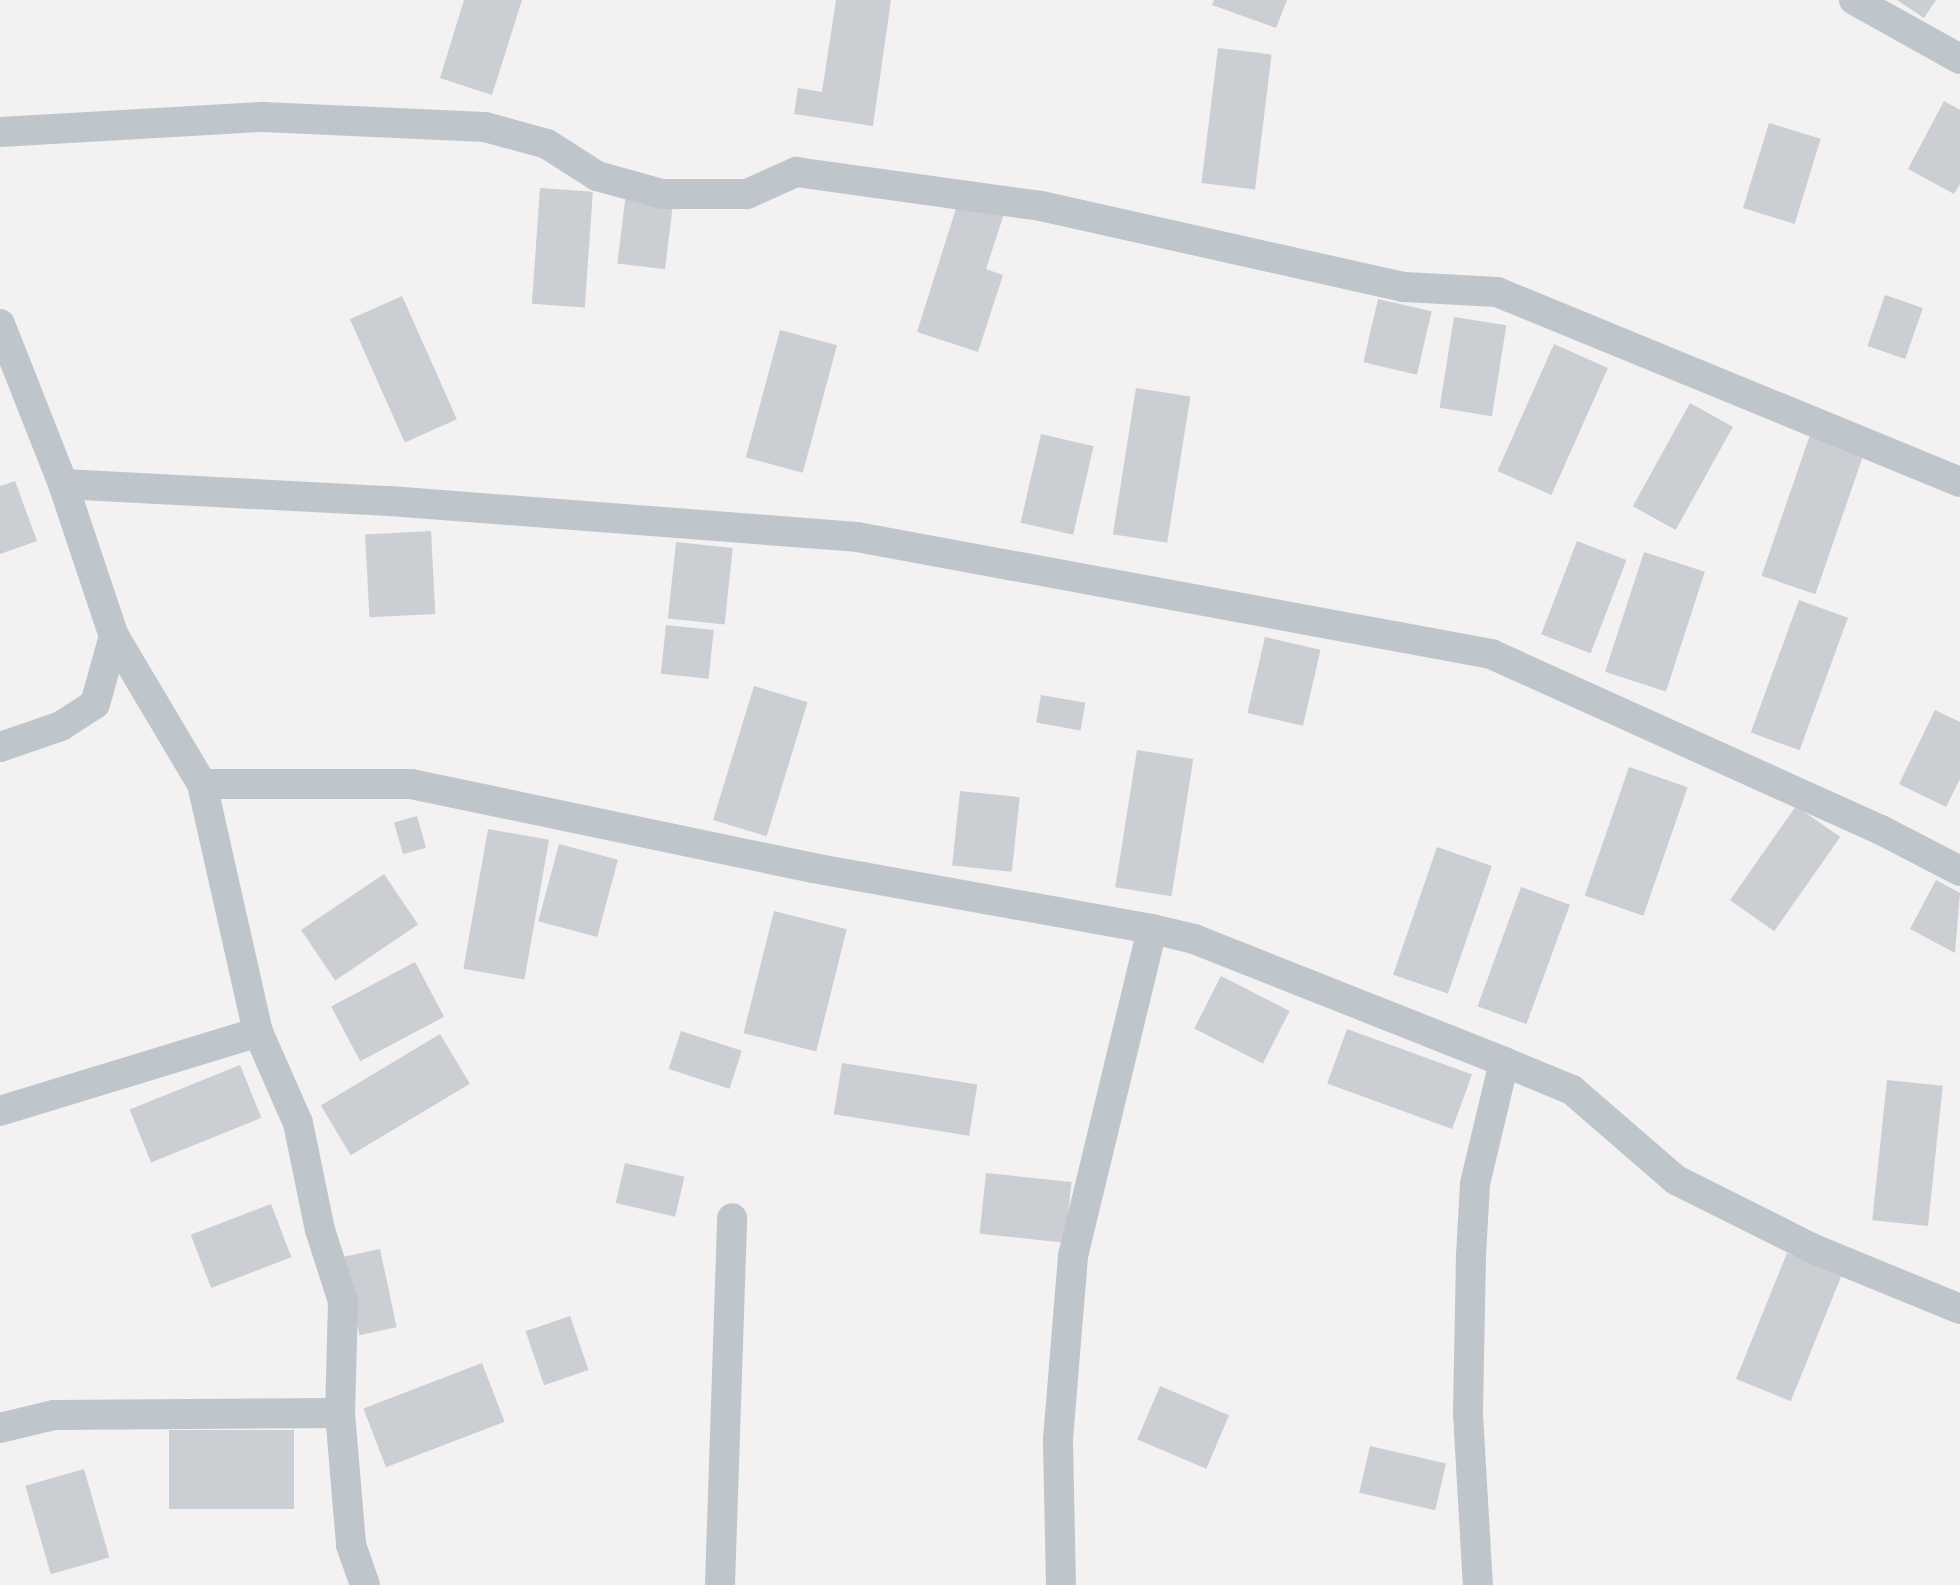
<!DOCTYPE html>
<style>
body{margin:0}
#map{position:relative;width:1960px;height:1585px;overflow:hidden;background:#f3f1f1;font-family:Poppins,sans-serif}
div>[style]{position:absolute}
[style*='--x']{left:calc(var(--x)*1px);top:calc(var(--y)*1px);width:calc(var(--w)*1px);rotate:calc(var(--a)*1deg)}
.building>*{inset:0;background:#cbcfd3;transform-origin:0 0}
.minor>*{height:30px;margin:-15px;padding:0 15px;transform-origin:15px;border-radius:15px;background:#bec6cc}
span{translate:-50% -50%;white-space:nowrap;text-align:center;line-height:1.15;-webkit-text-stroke:6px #fff;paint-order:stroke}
</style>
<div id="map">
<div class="building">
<i style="clip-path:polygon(464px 0,522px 0,492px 95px,440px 78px)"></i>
<i style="clip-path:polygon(836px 0,891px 0,873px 126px,794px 114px,798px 88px,822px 92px)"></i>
<i style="clip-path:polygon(1214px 0,1287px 0,1276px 28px,1212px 5px)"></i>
<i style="clip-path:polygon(1897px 0,1936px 0,1924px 18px)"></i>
<i style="left:1218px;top:48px;width:54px;height:136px;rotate:7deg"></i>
<i style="clip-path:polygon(1944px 101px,1960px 110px,1960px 184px,1954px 194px,1908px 169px)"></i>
<i style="left:1769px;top:123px;width:54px;height:89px;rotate:17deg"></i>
<i style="left:540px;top:188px;width:53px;height:116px;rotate:4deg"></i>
<i style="left:626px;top:193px;width:48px;height:71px;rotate:7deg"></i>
<i style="clip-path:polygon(959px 199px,1004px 214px,986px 269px,1003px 275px,978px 352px,917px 332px)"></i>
<i style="left:1885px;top:295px;width:40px;height:54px;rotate:19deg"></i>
<i style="left:402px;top:296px;width:135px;height:57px;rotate:66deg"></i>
<i style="left:1378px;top:299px;width:55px;height:65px;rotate:13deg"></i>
<i style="left:1454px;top:317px;width:53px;height:92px;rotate:9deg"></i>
<i style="left:780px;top:330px;width:59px;height:132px;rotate:15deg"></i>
<i style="left:1554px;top:344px;width:59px;height:139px;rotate:24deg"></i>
<i style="left:1136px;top:388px;width:55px;height:148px;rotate:9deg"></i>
<i style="left:1690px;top:403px;width:49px;height:118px;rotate:29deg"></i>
<i style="left:1811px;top:432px;width:57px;height:152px;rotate:19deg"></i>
<i style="left:1041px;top:434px;width:54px;height:91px;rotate:13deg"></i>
<i style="clip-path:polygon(15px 481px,37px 541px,0 554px,0 486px)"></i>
<i style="left:431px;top:531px;width:83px;height:66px;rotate:87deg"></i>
<i style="left:1577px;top:541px;width:53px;height:100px;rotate:21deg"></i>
<i style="left:676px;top:542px;width:57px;height:77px;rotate:6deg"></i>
<i style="left:1644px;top:552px;width:64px;height:126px;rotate:18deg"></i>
<i style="left:1799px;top:600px;width:52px;height:141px;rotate:20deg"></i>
<i style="left:666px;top:625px;width:48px;height:49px;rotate:6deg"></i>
<i style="left:1265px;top:637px;width:57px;height:78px;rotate:13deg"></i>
<i style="left:754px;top:686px;width:56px;height:140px;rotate:17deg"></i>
<i style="left:1041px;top:695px;width:45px;height:28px;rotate:10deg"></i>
<i style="clip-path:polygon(1935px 710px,1960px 722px,1960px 779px,1946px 807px,1899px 784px)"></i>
<i style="left:1137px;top:750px;width:57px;height:139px;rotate:9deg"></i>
<i style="left:1629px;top:767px;width:62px;height:136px;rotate:19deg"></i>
<i style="left:960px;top:791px;width:60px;height:75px;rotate:6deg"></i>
<i style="left:1796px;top:806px;width:54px;height:115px;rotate:35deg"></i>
<i style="left:417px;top:816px;width:33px;height:24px;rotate:74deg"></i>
<i style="left:488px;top:829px;width:62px;height:142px;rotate:10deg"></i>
<i style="left:559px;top:844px;width:61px;height:80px;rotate:15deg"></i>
<i style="left:1437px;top:847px;width:58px;height:135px;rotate:19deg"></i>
<i style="left:384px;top:874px;width:61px;height:100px;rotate:56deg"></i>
<i style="clip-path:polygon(1936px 880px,1960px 893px,1955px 953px,1910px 929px)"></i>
<i style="left:1521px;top:887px;width:52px;height:127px;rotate:20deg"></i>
<i style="left:774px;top:911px;width:75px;height:126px;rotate:14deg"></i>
<i style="left:415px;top:962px;width:62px;height:95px;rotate:62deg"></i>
<i style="left:1221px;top:976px;width:77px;height:59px;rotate:27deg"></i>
<i style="left:1347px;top:1029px;width:133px;height:58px;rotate:20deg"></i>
<i style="left:681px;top:1031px;width:64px;height:40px;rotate:18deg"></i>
<i style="left:440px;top:1034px;width:58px;height:139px;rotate:59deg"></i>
<i style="left:842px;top:1063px;width:137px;height:52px;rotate:9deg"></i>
<i style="left:240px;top:1065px;width:57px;height:119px;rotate:68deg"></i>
<i style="left:1887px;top:1080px;width:56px;height:141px;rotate:6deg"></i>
<i style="left:625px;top:1163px;width:61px;height:41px;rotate:13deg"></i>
<i style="left:986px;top:1173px;width:86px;height:61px;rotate:6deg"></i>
<i style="left:271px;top:1204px;width:57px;height:86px;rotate:69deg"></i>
<i style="left:380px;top:1249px;width:80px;height:38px;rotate:78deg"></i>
<i style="left:1787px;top:1253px;width:59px;height:136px;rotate:22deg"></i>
<i style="left:570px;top:1316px;width:57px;height:47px;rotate:71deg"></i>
<i style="left:482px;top:1363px;width:63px;height:127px;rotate:69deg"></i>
<i style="left:1160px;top:1386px;width:75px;height:58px;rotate:23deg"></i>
<i style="left:169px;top:1430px;width:125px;height:79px"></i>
<i style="left:1370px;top:1446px;width:78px;height:48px;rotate:13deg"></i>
<i style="left:84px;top:1469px;width:92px;height:61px;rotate:74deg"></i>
</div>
<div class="minor">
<i style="--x:1854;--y:0;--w:121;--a:29.1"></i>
<i style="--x:0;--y:132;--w:263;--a:-3.3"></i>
<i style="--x:263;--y:117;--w:222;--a:2.6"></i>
<i style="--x:485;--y:127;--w:64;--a:15.3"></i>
<i style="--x:547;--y:144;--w:59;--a:32.6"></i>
<i style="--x:597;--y:176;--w:67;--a:15.5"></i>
<i style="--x:662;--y:194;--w:85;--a:0"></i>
<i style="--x:747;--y:194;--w:54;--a:-24.2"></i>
<i style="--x:796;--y:172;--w:247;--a:7.9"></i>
<i style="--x:1041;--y:206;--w:372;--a:12.6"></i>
<i style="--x:1404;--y:287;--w:93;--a:3.1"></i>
<i style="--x:1497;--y:292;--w:500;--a:22.31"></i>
<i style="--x:0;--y:324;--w:172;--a:68.5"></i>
<i style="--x:63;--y:484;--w:160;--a:71.5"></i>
<i style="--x:114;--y:636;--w:172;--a:59.3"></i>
<i style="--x:202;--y:784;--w:254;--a:77.3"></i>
<i style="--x:258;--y:1032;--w:99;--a:66.3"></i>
<i style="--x:298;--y:1123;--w:109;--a:78.4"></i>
<i style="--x:320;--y:1230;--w:75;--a:72.1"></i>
<i style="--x:343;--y:1301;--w:112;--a:91.5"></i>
<i style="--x:340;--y:1413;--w:132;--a:85.2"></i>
<i style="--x:351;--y:1545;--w:42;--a:70.7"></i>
<i style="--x:63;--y:484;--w:327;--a:3"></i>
<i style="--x:390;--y:501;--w:468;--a:4.4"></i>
<i style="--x:857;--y:537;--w:645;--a:10.46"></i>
<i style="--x:1491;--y:654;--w:428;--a:24.3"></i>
<i style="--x:1881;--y:830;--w:89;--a:27.4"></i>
<i style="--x:0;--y:747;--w:65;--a:-19"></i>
<i style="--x:61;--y:726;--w:40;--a:-32.9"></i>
<i style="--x:95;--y:704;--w:71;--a:-74.4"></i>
<i style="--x:202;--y:784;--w:209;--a:0"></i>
<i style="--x:411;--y:784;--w:411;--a:11.8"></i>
<i style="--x:813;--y:868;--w:344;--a:10.2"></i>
<i style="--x:1152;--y:929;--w:43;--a:13.4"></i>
<i style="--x:1194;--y:939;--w:334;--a:21.6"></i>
<i style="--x:1504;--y:1062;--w:125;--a:103.4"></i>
<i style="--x:1475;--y:1184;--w:71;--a:93.2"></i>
<i style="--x:1471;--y:1255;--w:159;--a:91.1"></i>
<i style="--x:1468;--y:1414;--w:171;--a:86.7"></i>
<i style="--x:1504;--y:1062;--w:74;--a:22.4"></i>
<i style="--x:1572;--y:1090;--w:138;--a:40.9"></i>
<i style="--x:1676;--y:1180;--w:157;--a:26.6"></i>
<i style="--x:1816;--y:1250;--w:156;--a:22.3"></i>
<i style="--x:0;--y:1111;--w:270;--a:-17"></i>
<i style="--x:0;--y:1428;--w:56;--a:-13.5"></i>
<i style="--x:54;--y:1415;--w:286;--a:-0.4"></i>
<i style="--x:720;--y:1585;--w:367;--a:-88.1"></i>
<i style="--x:1061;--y:1585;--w:146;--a:-91.2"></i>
<i style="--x:1058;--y:1439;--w:184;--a:-85.3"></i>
<i style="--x:1073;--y:1256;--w:336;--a:-76.4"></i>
</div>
</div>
